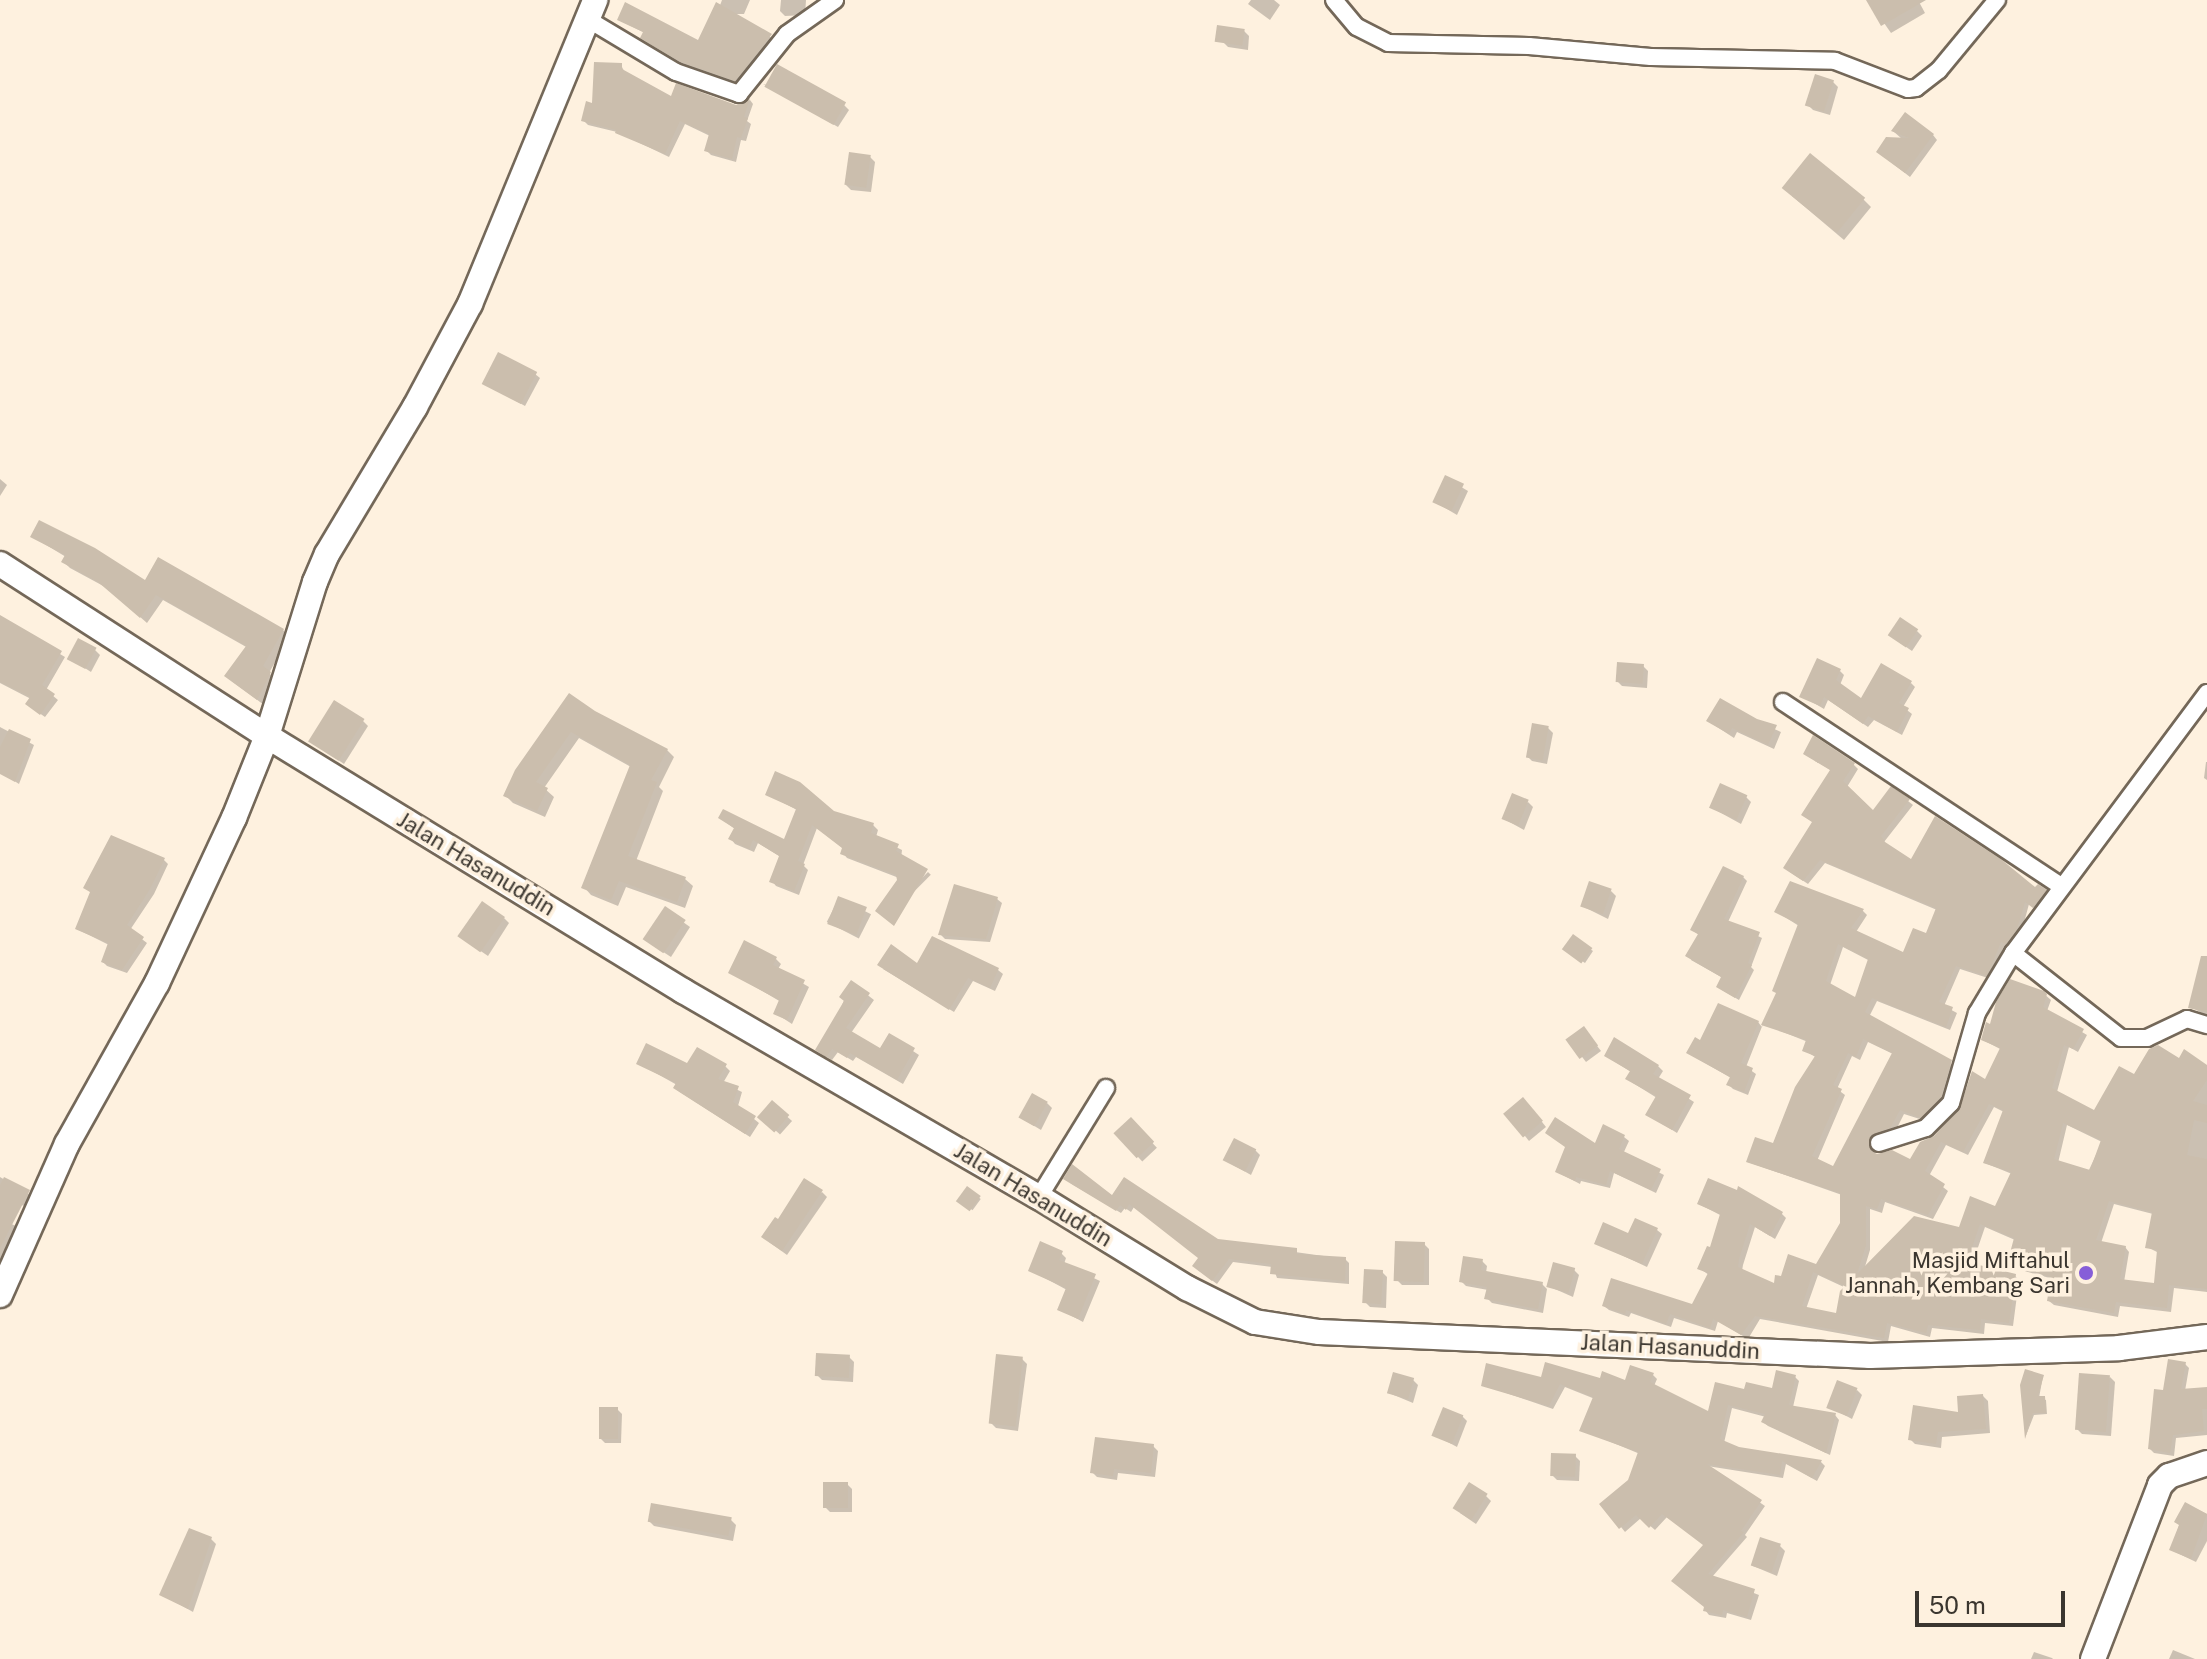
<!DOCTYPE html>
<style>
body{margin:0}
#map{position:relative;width:2207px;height:1659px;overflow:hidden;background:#fef1df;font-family:"Public Sans",sans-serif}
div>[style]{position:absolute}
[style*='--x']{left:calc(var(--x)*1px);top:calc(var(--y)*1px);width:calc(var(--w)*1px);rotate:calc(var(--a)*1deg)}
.shadow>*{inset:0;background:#0003;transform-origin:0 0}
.building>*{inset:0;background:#cbbead;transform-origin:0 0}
.roads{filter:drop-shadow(2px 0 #746859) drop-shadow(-2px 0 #746859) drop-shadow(0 2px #746859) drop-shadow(0 -2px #746859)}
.street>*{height:16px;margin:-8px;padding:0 8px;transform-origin:8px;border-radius:8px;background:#fff}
.secondary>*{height:24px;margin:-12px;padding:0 12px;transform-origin:12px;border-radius:12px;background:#fff}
.dots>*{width:22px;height:22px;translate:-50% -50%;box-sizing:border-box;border:4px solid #fef1df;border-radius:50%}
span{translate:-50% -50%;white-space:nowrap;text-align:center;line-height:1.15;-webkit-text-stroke:7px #fef1df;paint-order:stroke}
.street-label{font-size:22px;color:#3b362f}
.poi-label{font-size:22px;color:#3b362f}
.right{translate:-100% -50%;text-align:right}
.scale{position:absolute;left:1915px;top:1591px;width:150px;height:36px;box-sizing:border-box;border:4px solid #3b362f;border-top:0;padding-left:10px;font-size:24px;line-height:28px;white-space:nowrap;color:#3b362f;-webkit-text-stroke:6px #fef1df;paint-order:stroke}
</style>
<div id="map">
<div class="shadow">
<i style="clip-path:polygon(722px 0,750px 0,744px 14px,732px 14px,775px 40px,740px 85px,687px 66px,647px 42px,645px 33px,619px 20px,699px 43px,713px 24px)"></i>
<i style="clip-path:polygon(781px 0,806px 0,805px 15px,785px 16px,780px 11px)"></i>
<i style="clip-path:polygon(1251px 0,1274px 0,1280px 5px,1270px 20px,1248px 4px)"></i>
<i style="clip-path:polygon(1868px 0,1918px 0,1925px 13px,1891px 33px)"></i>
<i style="clip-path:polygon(1244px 31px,1249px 36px,1248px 50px,1228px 47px,1224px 43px)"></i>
<i style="clip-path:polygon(621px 65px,625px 73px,672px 99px,736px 107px,750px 100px,753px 104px,747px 121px,751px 124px,746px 141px,741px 140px,736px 162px,711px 155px,707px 151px,710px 136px,685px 124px,669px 157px,617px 132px,588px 125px,584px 121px)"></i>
<i style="clip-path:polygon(1833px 82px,1838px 87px,1830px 115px,1813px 110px,1808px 105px)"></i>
<i style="clip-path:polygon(763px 84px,844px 105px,849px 110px,838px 127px)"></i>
<i style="clip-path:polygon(1893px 131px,1933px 135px,1937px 140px,1910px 177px,1883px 156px,1902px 139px)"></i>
<i style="clip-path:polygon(870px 157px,875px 162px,871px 192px,851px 190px,846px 185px)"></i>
<i style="clip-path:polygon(1792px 196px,1863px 199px,1871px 207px,1844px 240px)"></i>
<i style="clip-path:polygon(535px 374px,540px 378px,525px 406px,484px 383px)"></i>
<i style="clip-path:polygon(1446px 478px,1468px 491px,1457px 515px,1435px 502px)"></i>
<i style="clip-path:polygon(0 479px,7px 485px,0 496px)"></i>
<i style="clip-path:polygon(33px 537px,146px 583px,283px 630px,289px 637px,269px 673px,277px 681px,264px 705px,233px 682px,248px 648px,163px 600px,147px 623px,107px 588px,70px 568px,64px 562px,66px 557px)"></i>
<i style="clip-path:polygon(0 618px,65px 657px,46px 690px,58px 700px,45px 717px,32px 708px,31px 699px,0 683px)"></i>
<i style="clip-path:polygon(1917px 631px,1922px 636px,1912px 651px,1896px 640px)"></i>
<i style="clip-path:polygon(95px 650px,100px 655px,91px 672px,69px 658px)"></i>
<i style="clip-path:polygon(1643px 666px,1648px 671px,1647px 688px,1622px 686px,1617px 681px)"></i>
<i style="clip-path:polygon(1840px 671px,1844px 675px,1840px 685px,1862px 701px,1911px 683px,1915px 687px,1903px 707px,1912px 714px,1902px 735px,1874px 720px,1868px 727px,1828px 700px,1824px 709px,1802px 696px)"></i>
<i style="clip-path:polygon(594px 713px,667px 750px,674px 757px,659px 787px,663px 791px,636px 861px,685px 879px,693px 886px,685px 908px,626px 887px,618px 906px,591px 895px,584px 887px,631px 767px,579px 738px,544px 788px,554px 797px,545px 817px,513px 803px,506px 796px,516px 771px)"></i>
<i style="clip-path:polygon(363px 721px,368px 726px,344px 764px,310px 741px)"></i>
<i style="clip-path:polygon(1708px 721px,1756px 721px,1781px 732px,1774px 749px,1737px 732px,1734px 738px)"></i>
<i style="clip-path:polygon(0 727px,34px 745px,19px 784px,0 772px)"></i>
<i style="clip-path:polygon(1548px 728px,1553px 733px,1547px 764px,1532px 761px,1527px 756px)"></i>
<i style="clip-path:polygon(evenodd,1805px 754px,1853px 764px,1858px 769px,1847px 787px,1873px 813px,1908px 801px,1913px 805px,1884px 842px,1912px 862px,2045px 891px,2050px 896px,2038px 911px,2029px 904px,2021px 934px,2011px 947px,2006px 946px,1991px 979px,1960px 969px,1944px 1006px,1957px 1013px,1950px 1030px,1877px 1001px,1869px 1017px,1955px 1067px,1945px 1102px,1926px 1121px,1904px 1114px,1895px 1132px,1874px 1141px,1875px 1155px,1910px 1162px,1986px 1081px,2002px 1050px,1983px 1040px,1992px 1026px,2043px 993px,2051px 1000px,2047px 1011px,2087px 1035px,2078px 1052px,2069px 1047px,2057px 1092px,2095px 1112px,2135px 1077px,2179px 1060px,2207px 1067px,2207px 1292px,2174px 1288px,2171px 1312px,2120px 1306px,2118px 1317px,2054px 1305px,2049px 1301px,2053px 1279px,2014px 1268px,2009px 1263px,2015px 1240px,1985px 1227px,1972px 1265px,2015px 1276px,2019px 1280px,2013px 1326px,1985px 1323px,1984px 1334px,1932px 1328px,1930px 1337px,1891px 1326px,1888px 1342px,1760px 1319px,1748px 1339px,1718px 1321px,1715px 1331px,1674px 1318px,1671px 1327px,1631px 1313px,1629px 1317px,1609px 1310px,1604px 1306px,1693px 1307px,1709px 1275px,1699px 1268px,1711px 1250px,1722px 1216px,1699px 1204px,1782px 1214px,1786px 1218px,1775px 1239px,1755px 1227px,1743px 1265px,1742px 1271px,1775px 1286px,1817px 1266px,1842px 1223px,1842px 1195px,1748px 1162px,1774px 1146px,1817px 1058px,1804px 1050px,1808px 1042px,1763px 1024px,1746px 1067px,1756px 1074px,1748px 1095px,1733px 1089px,1729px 1085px,1731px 1078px,1688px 1053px,1701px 1042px,1758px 1022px,1762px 1027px,1778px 994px,1799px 926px,1777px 912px,1791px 884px,1863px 911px,1867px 915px,1856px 932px,1904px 954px,1927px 936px,1937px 910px,1825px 863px,1808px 884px,1790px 872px,1814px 823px,1803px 815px,1832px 771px,1805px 754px,1843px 947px,1870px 961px,1856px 1000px,1830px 985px,1843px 947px,1805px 754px,1868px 1042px,1893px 1054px,1834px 1169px,1817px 1161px,1845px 1095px,1837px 1089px,1852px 1056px,1860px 1060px,1868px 1042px,1805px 754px,1994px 1107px,2004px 1112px,1985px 1163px,2012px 1174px,1996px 1208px,1960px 1229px,1864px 1270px,1870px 1250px,1870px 1209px,1882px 1213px,1885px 1202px,1933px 1219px,1948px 1191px,1929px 1176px,1946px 1145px,1968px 1155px,1994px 1107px,1805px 754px,2067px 1125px,2102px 1142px,2088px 1172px,2058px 1163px,2067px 1125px,1805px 754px,2114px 1204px,2153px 1214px,2147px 1247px,2159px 1253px,2156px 1285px,2124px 1282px,2129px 1252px,2125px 1247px,2101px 1243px,2114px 1204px,1805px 754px,1818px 1275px,1846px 1288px,1838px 1315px,1806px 1309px,1818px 1275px)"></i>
<i style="clip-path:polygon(2206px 762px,2207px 762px,2207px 780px,2204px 778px)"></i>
<i style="clip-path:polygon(767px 794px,873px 825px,878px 830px,876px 837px,902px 850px,899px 878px,847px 858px,843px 853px,844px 849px,817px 828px,803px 865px,808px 870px,799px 895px,776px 886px,772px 881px,781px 857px,758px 843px,754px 852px,735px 844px,731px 839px,735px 829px,720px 818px,785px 842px,797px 810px)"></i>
<i style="clip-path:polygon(1746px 797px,1751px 802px,1741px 824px,1712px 808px)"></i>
<i style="clip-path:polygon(1528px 802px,1533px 807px,1524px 830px,1504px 819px)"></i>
<i style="clip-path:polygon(163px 859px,168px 864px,154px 894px,130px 930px,147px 943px,127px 973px,107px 966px,103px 962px,109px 945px,77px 929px,92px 893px,85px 888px)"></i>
<i style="left:928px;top:872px;width:4px;height:63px;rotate:45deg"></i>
<i style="clip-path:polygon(1743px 877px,1747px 881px,1728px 922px,1762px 938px,1751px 967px,1754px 970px,1739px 1000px,1722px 990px,1723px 978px,1691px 960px,1699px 935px,1692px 930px)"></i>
<i style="clip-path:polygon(1611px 891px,1616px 896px,1608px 919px,1582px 906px)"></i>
<i style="left:839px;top:898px;width:36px;height:27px;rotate:27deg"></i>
<i style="clip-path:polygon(997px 899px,1002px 903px,990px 942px,945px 939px,940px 934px)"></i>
<i style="clip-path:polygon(665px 909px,690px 927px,671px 957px,651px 944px)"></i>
<i style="clip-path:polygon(504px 918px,509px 923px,488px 956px,466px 941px)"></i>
<i style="clip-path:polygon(1573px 937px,1593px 951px,1585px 963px,1567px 951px)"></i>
<i style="clip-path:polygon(932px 939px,998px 970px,1003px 974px,995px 991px,973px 981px,954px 1012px,883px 969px,917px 965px)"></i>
<i style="clip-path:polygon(776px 959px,781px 964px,778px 969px,809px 987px,792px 1024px,775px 1013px,781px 1002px,730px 972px)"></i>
<i style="clip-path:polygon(851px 982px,874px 1000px,851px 1033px,881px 1051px,890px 1036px,919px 1055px,903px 1084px,856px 1057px,853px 1061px,838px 1052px,832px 1060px,823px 1055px)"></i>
<i style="clip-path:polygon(2207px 984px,2207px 1016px,2191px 1007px)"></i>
<i style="clip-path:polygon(1588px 1034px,1601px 1051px,1586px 1062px,1569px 1040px)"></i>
<i style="clip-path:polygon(1606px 1056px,1658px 1066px,1663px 1071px,1658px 1079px,1694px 1102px,1677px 1133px,1648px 1115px,1657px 1098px,1633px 1083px,1628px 1078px,1631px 1072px)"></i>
<i style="clip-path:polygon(638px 1063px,725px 1066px,730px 1071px,723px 1083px,742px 1092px,738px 1106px,759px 1123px,750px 1137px,680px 1092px,675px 1088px,677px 1085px)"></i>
<i style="left:772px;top:1103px;width:27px;height:18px;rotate:42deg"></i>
<i style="clip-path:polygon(1047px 1103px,1052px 1108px,1041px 1130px,1021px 1118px)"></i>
<i style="clip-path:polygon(1528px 1104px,1546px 1127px,1529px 1141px,1525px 1136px)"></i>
<i style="left:1131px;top:1120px;width:38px;height:20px;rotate:47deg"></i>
<i style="clip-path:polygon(1624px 1137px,1629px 1141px,1623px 1154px,1664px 1175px,1656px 1193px,1614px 1173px,1610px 1188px,1581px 1181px,1580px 1184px,1557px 1172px,1595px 1146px)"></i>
<i style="clip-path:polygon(1255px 1150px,1260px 1155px,1251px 1175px,1226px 1161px)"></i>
<i style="clip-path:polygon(0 1177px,34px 1197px,29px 1208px,0 1196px)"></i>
<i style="clip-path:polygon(1124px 1180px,1217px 1241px,1345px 1259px,1349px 1263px,1349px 1284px,1277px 1278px,1273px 1267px,1233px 1262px,1217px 1284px,1198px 1270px,1200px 1258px,1134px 1207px,1131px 1212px,1125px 1208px,1121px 1213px,1070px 1183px,1113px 1198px)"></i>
<i style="left:967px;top:1189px;width:17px;height:14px;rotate:36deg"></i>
<i style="clip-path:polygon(822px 1192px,827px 1197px,787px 1255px,769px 1242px,778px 1222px)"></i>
<i style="clip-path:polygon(0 1219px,16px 1226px,0 1263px)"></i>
<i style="clip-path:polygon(1657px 1230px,1662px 1234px,1647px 1267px,1596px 1243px)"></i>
<i style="clip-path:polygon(1424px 1244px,1429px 1249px,1429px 1285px,1402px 1285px,1397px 1280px)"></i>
<i style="clip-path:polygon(1061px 1253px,1066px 1258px,1064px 1264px,1100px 1281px,1083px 1322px,1059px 1309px,1067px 1290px,1030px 1270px)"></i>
<i style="clip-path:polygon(1482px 1261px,1487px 1266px,1486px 1273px,1542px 1284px,1547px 1289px,1543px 1313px,1492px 1303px,1487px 1298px,1488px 1290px,1466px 1286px,1461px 1281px)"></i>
<i style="clip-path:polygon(1574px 1270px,1579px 1275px,1573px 1297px,1548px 1286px)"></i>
<i style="clip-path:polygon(1382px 1272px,1387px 1277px,1386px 1308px,1370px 1307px,1365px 1302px)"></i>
<i style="clip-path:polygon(849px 1357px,854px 1362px,853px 1382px,822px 1380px,817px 1375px)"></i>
<i style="clip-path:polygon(1022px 1359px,1027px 1364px,1018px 1431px,996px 1428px,991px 1423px)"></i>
<i style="clip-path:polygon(2185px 1364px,2189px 1368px,2185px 1391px,2207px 1389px,2207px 1435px,2176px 1438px,2174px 1456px,2154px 1453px,2150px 1449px,2165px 1392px)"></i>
<i style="clip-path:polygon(1653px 1375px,1657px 1379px,1654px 1386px,1709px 1414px,1746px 1391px,1774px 1391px,1795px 1377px,1799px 1381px,1793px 1407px,1835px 1415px,1839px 1420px,1830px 1455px,1768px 1426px,1763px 1422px,1766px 1417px,1732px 1408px,1724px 1443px,1739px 1449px,1821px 1462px,1825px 1466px,1817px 1481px,1786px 1464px,1783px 1478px,1707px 1466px,1765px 1506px,1745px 1535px,1747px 1537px,1712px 1577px,1759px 1595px,1751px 1620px,1727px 1613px,1726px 1618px,1709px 1615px,1705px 1610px,1705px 1545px,1667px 1517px,1655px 1530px,1641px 1518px,1625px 1532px,1621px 1527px,1640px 1454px,1582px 1430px,1595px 1399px,1565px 1387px,1553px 1409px,1483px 1385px,1542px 1379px,1626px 1382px)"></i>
<i style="clip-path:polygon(2043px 1376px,2039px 1398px,2046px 1400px,2047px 1414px,2034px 1415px,2025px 1438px)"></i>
<i style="clip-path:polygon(2110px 1377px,2115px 1382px,2111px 1436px,2082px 1434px,2077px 1429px)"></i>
<i style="clip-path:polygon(1413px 1380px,1418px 1385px,1413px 1403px,1389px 1393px)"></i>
<i style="clip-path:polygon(1857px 1390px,1862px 1395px,1852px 1419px,1829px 1407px)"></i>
<i style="clip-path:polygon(1983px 1396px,1988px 1401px,1990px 1433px,1942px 1437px,1941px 1448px,1915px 1444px,1910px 1439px,1961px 1414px)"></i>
<i style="clip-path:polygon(617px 1409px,622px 1414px,621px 1443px,605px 1443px,600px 1438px)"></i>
<i style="clip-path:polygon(1462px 1416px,1467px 1421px,1457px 1447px,1435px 1435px)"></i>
<i style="clip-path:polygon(1153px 1446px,1158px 1451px,1155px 1477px,1118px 1473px,1117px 1480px,1097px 1477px,1092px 1472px)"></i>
<i style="clip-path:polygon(1575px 1456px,1580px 1461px,1579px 1481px,1557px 1480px,1552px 1475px)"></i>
<i style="clip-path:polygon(847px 1484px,852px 1489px,852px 1512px,830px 1512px,825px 1507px)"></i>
<i style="clip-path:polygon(1486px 1496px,1491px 1501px,1476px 1524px,1460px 1513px)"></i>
<i style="clip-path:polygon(2186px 1504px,2207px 1514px,2207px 1541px,2196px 1562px,2171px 1550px)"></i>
<i style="clip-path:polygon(731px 1520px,736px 1525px,733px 1541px,654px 1526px,649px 1521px)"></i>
<i style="clip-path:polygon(211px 1539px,216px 1544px,193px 1612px,161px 1594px)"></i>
<i style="clip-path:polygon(1780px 1546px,1785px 1551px,1777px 1576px,1753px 1566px)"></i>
<i style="clip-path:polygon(2173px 1650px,2195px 1659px,2169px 1659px)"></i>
<i style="clip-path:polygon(2034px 1652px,2052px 1658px,2053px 1659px,2031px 1659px)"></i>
</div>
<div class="building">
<i style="clip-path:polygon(1866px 0,1926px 0,1881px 26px)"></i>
<i style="clip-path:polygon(625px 2px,698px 40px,716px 2px,772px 34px,735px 81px,681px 62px,640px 38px,643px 32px,617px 20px)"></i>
<i style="left:1217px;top:25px;width:28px;height:17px;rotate:8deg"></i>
<i style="clip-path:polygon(594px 62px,622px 63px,622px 69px,671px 96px,676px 83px,736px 105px,750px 98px,744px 117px,748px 118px,741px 138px,737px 137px,732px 159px,704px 151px,709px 134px,680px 121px,665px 154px,615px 133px,616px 130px,581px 121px,586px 101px,592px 103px)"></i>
<i style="left:777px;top:64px;width:79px;height:26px;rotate:29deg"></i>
<i style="left:1815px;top:74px;width:20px;height:33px;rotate:18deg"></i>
<i style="clip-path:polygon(1905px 112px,1934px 134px,1905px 173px,1876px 152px,1886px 137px,1909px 138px,1891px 131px)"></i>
<i style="left:849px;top:152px;width:22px;height:33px;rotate:8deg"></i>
<i style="left:1810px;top:153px;width:71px;height:45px;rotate:39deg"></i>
<i style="left:498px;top:352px;width:44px;height:36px;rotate:27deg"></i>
<i style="left:1445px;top:475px;width:21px;height:30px;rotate:25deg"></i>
<i style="clip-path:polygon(39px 520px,95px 548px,145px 580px,158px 557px,284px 629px,263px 666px,271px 672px,257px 700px,224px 676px,246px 646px,156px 595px,140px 618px,98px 582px,61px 562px,65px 555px,30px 537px)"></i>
<i style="clip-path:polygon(0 615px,62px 651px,42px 685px,55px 694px,40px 715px,25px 704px,30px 697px,0 682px)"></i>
<i style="left:1900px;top:617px;width:22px;height:22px;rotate:34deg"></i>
<i style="left:78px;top:638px;width:21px;height:24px;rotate:28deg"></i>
<i style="clip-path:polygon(1817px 658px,1841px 669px,1836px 680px,1861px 698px,1881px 663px,1912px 681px,1899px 703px,1909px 708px,1897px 732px,1868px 716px,1863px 724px,1824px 697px,1820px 706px,1799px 697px)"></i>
<i style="left:1617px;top:662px;width:27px;height:20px;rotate:4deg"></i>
<i style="clip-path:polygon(569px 693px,595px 711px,668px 749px,651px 780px,657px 782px,628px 856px,686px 877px,677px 902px,619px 881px,611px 900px,581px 888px,630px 765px,571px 732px,536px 782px,548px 788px,537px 811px,503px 796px,515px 770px)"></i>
<i style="clip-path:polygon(1720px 698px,1757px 719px,1777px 725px,1768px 745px,1732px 728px,1729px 734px,1706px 721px)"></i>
<i style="left:334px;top:700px;width:36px;height:49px;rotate:32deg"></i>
<i style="left:1532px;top:723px;width:17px;height:35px;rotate:10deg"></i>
<i style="clip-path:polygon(9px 729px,31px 739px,15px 782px,0 774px,0 747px)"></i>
<i style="clip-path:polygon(evenodd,1813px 735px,1855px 763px,1843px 781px,1873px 810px,1891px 786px,1910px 799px,1881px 836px,1885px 842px,1911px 859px,1935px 816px,2002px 860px,2035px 887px,2038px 884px,2047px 890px,2033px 908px,2025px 902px,2017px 929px,2006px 944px,2001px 942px,1987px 976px,1956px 966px,1939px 1002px,1953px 1007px,1946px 1027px,1872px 998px,1865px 1012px,1952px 1060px,1941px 1097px,1921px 1118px,1900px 1110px,1890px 1128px,1870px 1136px,1871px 1151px,1877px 1154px,1892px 1150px,1910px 1159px,1920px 1142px,1934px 1136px,1959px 1110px,1972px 1071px,1985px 1079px,2000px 1048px,1981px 1040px,1986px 1022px,1990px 1024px,1996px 1002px,2010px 979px,2044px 991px,2047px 994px,2043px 1007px,2084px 1029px,2073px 1049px,2064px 1045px,2052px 1088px,2094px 1110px,2119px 1066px,2134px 1074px,2149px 1049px,2158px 1045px,2179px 1058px,2184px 1049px,2207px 1065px,2207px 1080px,2193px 1101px,2207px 1105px,2207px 1123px,2194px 1120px,2187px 1155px,2207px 1159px,2207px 1289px,2169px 1285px,2167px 1308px,2116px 1302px,2114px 1313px,2047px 1301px,2051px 1277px,2007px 1264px,2014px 1238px,1980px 1224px,1967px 1262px,2016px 1274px,2009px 1323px,1981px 1319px,1980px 1330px,1928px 1325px,1926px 1333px,1887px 1323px,1884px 1338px,1755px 1316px,1741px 1335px,1713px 1319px,1710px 1328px,1670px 1314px,1666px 1324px,1626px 1310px,1625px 1314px,1602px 1306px,1611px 1278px,1692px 1304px,1708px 1273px,1697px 1269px,1707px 1246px,1710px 1247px,1720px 1214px,1697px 1204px,1708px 1178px,1737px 1190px,1738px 1186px,1783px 1212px,1770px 1236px,1750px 1224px,1739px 1259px,1738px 1267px,1774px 1283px,1775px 1275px,1781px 1276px,1788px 1254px,1816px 1264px,1840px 1223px,1840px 1193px,1746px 1162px,1755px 1137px,1773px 1143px,1795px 1087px,1815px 1056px,1802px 1051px,1806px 1040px,1761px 1025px,1776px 993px,1772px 991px,1798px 924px,1774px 912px,1790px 881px,1864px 909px,1851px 928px,1903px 952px,1913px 928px,1926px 933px,1936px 908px,1820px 860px,1803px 881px,1783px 868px,1812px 822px,1801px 815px,1830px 770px,1803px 754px,1813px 735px,1838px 944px,1868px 959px,1855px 997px,1826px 981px,1838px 944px,1813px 735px,1863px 1039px,1892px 1053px,1833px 1166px,1812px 1156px,1842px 1089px,1833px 1085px,1848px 1053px,1856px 1057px,1863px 1039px,1813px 735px,1989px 1104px,2003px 1110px,1983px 1163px,2011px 1172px,1995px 1206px,1970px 1196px,1959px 1227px,1914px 1216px,1857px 1274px,1866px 1245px,1866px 1206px,1877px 1209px,1881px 1199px,1928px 1215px,1945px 1184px,1925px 1171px,1941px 1142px,1963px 1152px,1989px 1104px,1813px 735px,2063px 1123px,2101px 1140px,2090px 1170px,2054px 1159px,2063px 1123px,1813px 735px,2109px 1201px,2152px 1212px,2145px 1248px,2157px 1250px,2154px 1283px,2120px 1279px,2126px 1246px,2096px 1240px,2109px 1201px,1813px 735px,1813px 1272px,1845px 1286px,1840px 1291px,1836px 1313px,1802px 1306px,1813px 1272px)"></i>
<i style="clip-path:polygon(775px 771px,800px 782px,834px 811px,874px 823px,871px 833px,899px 844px,896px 851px,928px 869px,894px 926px,875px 911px,897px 880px,896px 875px,840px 854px,842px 848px,812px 825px,798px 861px,805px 864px,794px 891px,769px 882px,779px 856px,753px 840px,749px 849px,728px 839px,734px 828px,718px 818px,723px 809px,784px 839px,796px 809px,765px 795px)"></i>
<i style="left:1720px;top:783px;width:30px;height:27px;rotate:24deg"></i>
<i style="left:1512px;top:793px;width:18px;height:28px;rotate:22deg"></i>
<i style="clip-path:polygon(111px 835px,165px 858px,150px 889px,127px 925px,144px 937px,122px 970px,101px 962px,108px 943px,75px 929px,90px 892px,83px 888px)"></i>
<i style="clip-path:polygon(1723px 866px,1744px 876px,1724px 919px,1760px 932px,1748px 963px,1752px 965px,1735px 998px,1716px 987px,1721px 977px,1685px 956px,1698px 934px,1690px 930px)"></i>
<i style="left:1589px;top:881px;width:24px;height:27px;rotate:19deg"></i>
<i style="clip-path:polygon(954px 884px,998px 897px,986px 939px,938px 935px)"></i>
<i style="left:838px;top:896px;width:31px;height:30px;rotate:21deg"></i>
<i style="left:482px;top:901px;width:28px;height:43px;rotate:35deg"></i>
<i style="left:665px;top:906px;width:25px;height:40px;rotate:34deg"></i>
<i style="left:1573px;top:934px;width:24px;height:19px;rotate:36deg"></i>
<i style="clip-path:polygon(932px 936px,999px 968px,990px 988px,968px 978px,949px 1010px,877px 965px,891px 944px,917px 963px)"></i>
<i style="clip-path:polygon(744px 940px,777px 957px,773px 965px,805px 980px,787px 1020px,773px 1014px,779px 1000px,728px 973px)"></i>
<i style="clip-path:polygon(2201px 956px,2207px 956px,2207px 1012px,2188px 1008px)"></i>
<i style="clip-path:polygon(851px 980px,870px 993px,846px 1028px,880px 1048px,889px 1033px,915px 1048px,897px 1080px,850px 1053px,847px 1058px,832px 1049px,826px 1057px,815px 1050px,844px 1001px,839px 997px)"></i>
<i style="clip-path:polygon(1718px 1003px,1759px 1021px,1741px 1063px,1753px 1068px,1744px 1092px,1726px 1085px,1730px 1077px,1686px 1053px,1695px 1037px,1700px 1040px)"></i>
<i style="left:1584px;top:1026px;width:24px;height:23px;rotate:54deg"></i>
<i style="clip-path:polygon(1614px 1037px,1659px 1065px,1653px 1074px,1691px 1095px,1672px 1130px,1645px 1115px,1656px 1096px,1625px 1079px,1630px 1071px,1604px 1056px)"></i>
<i style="clip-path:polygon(646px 1043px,687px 1063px,697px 1047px,727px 1064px,718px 1079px,739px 1086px,733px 1102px,756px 1116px,745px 1134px,673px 1088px,676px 1083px,636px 1064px)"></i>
<i style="left:1032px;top:1093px;width:18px;height:28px;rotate:29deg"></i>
<i style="left:1523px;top:1097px;width:31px;height:26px;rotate:50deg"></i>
<i style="left:772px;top:1100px;width:23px;height:23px;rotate:41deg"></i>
<i style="left:1131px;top:1117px;width:34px;height:24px;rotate:47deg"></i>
<i style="clip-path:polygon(1555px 1117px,1595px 1143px,1603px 1124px,1625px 1135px,1619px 1149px,1661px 1169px,1651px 1190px,1610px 1171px,1606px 1185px,1576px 1177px,1575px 1181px,1555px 1172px,1565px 1147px,1545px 1133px)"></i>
<i style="left:1234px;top:1138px;width:25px;height:25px;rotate:27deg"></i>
<i style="clip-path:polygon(1072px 1164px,1112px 1195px,1124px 1177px,1218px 1239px,1297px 1248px,1297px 1254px,1346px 1257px,1345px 1281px,1270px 1274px,1271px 1264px,1229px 1259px,1212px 1281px,1192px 1266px,1198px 1258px,1129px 1204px,1126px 1210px,1120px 1205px,1116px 1211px,1063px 1179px)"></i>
<i style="clip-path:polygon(4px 1177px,30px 1190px,0 1248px,0 1185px)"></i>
<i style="clip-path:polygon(804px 1178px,823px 1190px,782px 1251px,761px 1237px,775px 1217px,778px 1219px)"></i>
<i style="left:967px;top:1186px;width:17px;height:19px;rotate:36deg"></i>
<i style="clip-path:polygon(1635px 1218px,1658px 1228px,1642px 1264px,1594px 1244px,1603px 1222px,1628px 1233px)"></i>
<i style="clip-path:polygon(1040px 1241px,1063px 1251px,1059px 1260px,1096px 1274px,1078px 1319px,1057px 1310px,1066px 1288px,1028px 1271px)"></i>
<i style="left:1395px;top:1241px;width:30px;height:40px;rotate:2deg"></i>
<i style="clip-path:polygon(1463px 1256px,1483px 1259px,1481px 1270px,1543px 1282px,1538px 1309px,1484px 1299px,1487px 1287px,1459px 1282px)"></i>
<i style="left:1553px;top:1262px;width:23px;height:26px;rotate:15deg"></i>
<i style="left:1364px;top:1269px;width:19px;height:34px;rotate:3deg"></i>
<i style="left:816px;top:1353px;width:34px;height:23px;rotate:3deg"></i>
<i style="left:996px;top:1354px;width:27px;height:70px;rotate:6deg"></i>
<i style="clip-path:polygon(2168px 1359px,2186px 1362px,2181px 1389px,2207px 1387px,2207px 1409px,2202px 1409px,2204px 1431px,2173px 1435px,2170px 1453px,2148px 1449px,2154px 1389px,2163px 1390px)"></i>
<i style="clip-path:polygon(1545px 1362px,1600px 1378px,1602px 1371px,1625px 1380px,1630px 1365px,1654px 1373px,1650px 1382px,1708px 1411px,1715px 1382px,1744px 1389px,1746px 1382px,1772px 1388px,1776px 1370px,1796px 1375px,1789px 1405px,1836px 1413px,1826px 1453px,1761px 1422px,1765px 1414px,1728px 1405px,1720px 1439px,1739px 1447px,1822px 1460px,1812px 1478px,1782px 1461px,1780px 1475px,1707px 1464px,1762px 1500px,1741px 1531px,1744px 1532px,1708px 1574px,1755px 1589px,1747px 1617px,1723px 1610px,1722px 1615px,1703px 1611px,1704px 1607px,1671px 1581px,1703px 1545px,1662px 1514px,1649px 1528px,1636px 1515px,1619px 1529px,1599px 1504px,1628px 1480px,1638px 1452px,1579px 1431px,1593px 1397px,1560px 1384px,1549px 1406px,1481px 1386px,1486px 1363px,1541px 1377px)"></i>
<i style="clip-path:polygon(2025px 1369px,2044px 1375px,2038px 1396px,2045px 1396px,2046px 1413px,2033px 1413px,2025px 1439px,2020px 1385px)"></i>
<i style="left:1393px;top:1372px;width:22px;height:22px;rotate:16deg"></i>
<i style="left:2079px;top:1373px;width:31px;height:57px;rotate:4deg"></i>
<i style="left:1837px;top:1380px;width:22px;height:30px;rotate:21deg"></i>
<i style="clip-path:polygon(1983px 1394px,1986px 1429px,1938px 1432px,1936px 1444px,1908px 1440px,1913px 1405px,1958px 1412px,1957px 1396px)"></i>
<i style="left:599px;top:1407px;width:19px;height:32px"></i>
<i style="left:1443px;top:1407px;width:22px;height:31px;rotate:22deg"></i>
<i style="clip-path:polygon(1095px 1437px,1154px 1444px,1151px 1473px,1114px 1469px,1113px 1476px,1090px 1473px)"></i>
<i style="left:1551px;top:1453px;width:25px;height:23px;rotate:2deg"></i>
<i style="left:823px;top:1482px;width:25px;height:26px"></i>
<i style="left:1469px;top:1482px;width:22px;height:31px;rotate:32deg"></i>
<i style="clip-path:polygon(2185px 1502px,2207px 1514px,2191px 1559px,2169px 1550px,2179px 1525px,2174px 1522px)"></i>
<i style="left:651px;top:1503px;width:82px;height:19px;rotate:10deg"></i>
<i style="clip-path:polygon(189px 1528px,212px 1537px,188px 1609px,159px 1595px)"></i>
<i style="left:1760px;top:1537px;width:22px;height:30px;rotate:18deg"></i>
</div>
<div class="roads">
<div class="street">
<i style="--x:1334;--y:0;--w:35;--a:50"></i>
<i style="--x:1357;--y:27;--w:35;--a:27"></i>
<i style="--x:1388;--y:43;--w:141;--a:1.2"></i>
<i style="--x:1529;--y:46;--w:122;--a:5.2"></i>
<i style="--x:1651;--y:57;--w:184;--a:1.2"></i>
<i style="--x:1835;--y:61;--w:78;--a:21"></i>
<i style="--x:1908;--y:89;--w:8;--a:-7"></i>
<i style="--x:1916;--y:88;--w:29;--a:-38"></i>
<i style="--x:1939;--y:70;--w:91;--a:-50.4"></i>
<i style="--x:589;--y:20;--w:101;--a:30.9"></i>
<i style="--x:676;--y:72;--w:67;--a:19.2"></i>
<i style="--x:739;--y:94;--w:77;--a:-51.3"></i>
<i style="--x:787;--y:34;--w:59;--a:-35.3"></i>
<i style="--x:2207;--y:693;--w:324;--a:126.7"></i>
<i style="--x:2013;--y:953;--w:137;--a:38.2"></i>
<i style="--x:2121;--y:1038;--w:26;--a:0"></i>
<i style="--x:2147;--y:1038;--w:44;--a:-25.4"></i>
<i style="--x:2187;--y:1019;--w:21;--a:17"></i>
<i style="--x:1783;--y:702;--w:333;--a:33.5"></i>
<i style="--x:1879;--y:1143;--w:49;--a:-17.7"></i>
<i style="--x:1926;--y:1128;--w:35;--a:-45"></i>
<i style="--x:1951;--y:1103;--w:94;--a:-73.9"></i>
<i style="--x:1977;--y:1013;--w:70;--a:-59"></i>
<i style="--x:1039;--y:1197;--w:128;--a:-58.4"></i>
</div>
<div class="secondary">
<i style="--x:0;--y:564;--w:318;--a:32.8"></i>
<i style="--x:267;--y:736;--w:488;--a:31.5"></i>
<i style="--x:683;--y:991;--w:411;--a:30.1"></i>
<i style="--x:1039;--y:1197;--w:174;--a:31.6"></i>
<i style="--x:1187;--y:1288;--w:76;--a:26.6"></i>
<i style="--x:1255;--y:1322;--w:65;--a:8.9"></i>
<i style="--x:1319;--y:1332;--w:552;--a:2.49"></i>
<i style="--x:1870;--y:1356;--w:249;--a:-1.8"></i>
<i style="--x:2119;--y:1348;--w:89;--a:-7.1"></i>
<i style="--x:0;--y:1295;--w:165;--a:-66.1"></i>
<i style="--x:67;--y:1144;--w:184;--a:-60.8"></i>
<i style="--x:157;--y:983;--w:182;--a:-65"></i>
<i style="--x:234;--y:818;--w:88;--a:-68.1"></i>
<i style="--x:267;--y:736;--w:161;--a:-72.7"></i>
<i style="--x:315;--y:582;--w:30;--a:-67"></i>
<i style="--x:327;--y:554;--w:171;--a:-59.1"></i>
<i style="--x:415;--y:407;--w:117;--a:-61.9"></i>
<i style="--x:470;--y:304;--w:329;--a:-67.6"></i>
<i style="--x:2093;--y:1659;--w:186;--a:-68.9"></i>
<i style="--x:2160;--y:1485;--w:13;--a:-45"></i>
<i style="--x:2169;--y:1476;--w:40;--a:-18.9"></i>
</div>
</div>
<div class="dots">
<i style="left:2086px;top:1273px;background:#865ed8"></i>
</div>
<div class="street-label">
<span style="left:476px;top:864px;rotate:31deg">Jalan Hasanuddin</span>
<span style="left:1033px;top:1195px;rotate:31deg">Jalan Hasanuddin</span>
<span style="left:1670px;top:1347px;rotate:3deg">Jalan Hasanuddin</span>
</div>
<div class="poi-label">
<span class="right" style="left:2070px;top:1273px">Masjid Miftahul<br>Jannah, Kembang Sari</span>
</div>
<div class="scale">50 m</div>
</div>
